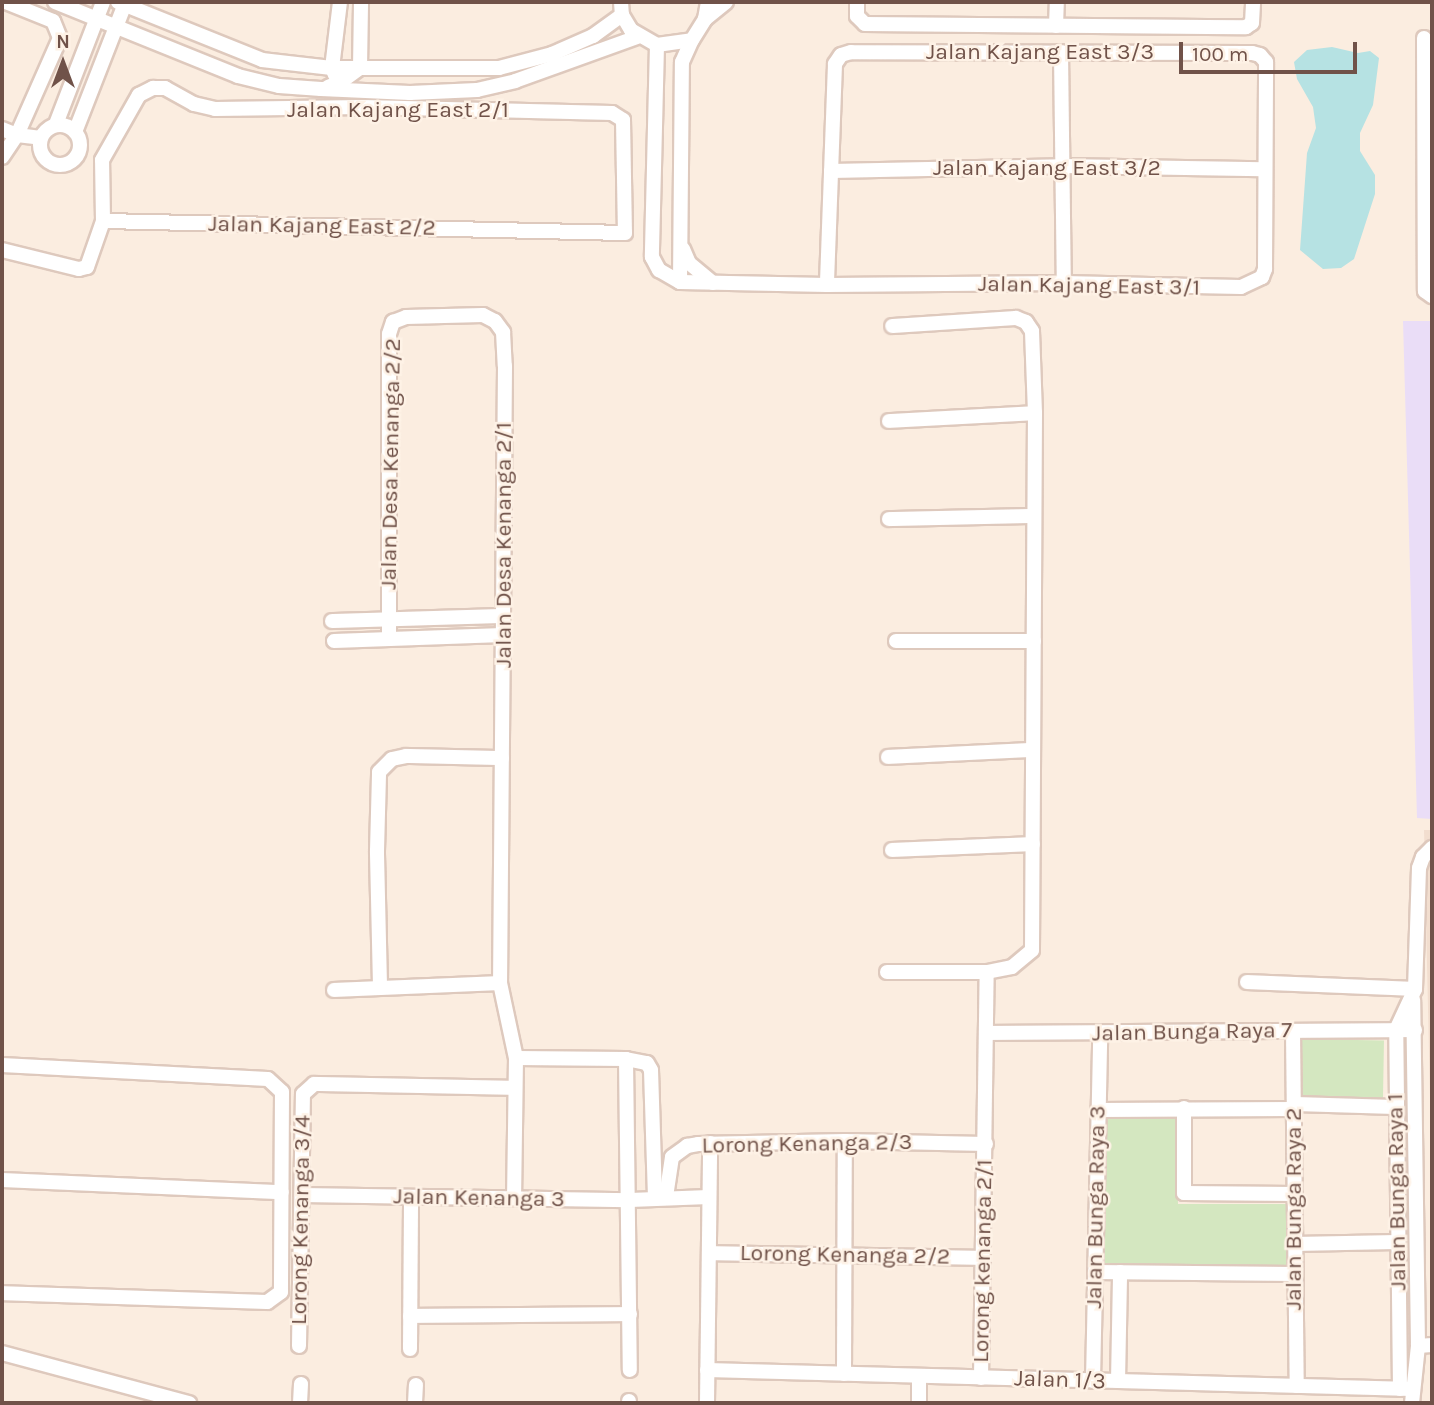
<!DOCTYPE html>
<style>
body{margin:0}
#map{position:relative;width:1434px;height:1405px;overflow:hidden;background:#fbede0;font-family:Karla,sans-serif}
div>[style]{position:absolute}
[style*='--x']{left:calc(var(--x)*1px);top:calc(var(--y)*1px);width:calc(var(--w)*1px);rotate:calc(var(--a)*1deg)}
.residential>*{inset:0;background:#f2decf}
.education>*{inset:0;background:#eaddf7}
.green>*{inset:0;background:#d4e7c0;transform-origin:0 0}
.water>*{inset:0;background:#b6e2e3}
.roads{filter:drop-shadow(2px 0 #dec9bd) drop-shadow(-2px 0 #dec9bd) drop-shadow(0 2px #dec9bd) drop-shadow(0 -2px #dec9bd)}
.minor>*{height:14px;margin:-7px;padding:0 7px;transform-origin:7px;border-radius:7px;background:#fff}
.minor>.ring{margin:-7px;padding:0;box-sizing:content-box;background:none;border:14px solid #fff;border-radius:50%}
span{translate:-50% -50%;white-space:nowrap;text-align:center;line-height:1.15;-webkit-text-stroke:5px #fef2e6;paint-order:stroke}
.street-label{font-size:23px;color:#705249}
.frame{position:absolute;inset:0;border:4px solid #705249;pointer-events:none}
.north{position:absolute;left:28px;top:28px;width:70px;height:70px;-webkit-text-stroke:5px #fef2e6;paint-order:stroke;rotate:0deg;font-size:19px;font-weight:700;line-height:28px;text-align:center;color:#705249}
.north::after{content:'';display:block;margin:auto;width:24px;height:32px;background:#705249;clip-path:polygon(50% 0,100% 100%,50% 72%,0 100%)}
.scale{position:absolute;left:1179px;top:42px;width:178px;height:32px;box-sizing:border-box;border:4px solid #705249;border-top:0;padding-left:9px;font-size:21px;line-height:24px;white-space:nowrap;color:#705249;-webkit-text-stroke:5px #fef2e6;paint-order:stroke}
</style>
<div id="map">
<div class="residential">
<i style="clip-path:polygon(1424px 830px,1432px 830px,1432px 1187px)"></i>
</div>
<div class="education">
<i style="clip-path:polygon(1403px 321px,1432px 321px,1432px 819px,1417px 818px)"></i>
</div>
<div class="green">
<i style="left:1301px;top:1039px;width:83px;height:60px;rotate:1deg"></i>
<i style="clip-path:polygon(1105px 1117px,1176px 1117px,1178px 1204px,1286px 1204px,1287px 1265px,1101px 1265px)"></i>
</div>
<div class="water">
<i style="clip-path:polygon(1332px 47px,1358px 53px,1370px 51px,1379px 58px,1373px 105px,1360px 133px,1360px 151px,1375px 175px,1375px 194px,1354px 259px,1341px 268px,1323px 269px,1300px 250px,1307px 153px,1316px 128px,1313px 107px,1297px 79px,1294px 62px,1307px 50px)"></i>
</div>
<div class="roads">
<div class="minor">
<i style="--x:55;--y:2;--w:197;--a:22"></i>
<i style="--x:238;--y:76;--w:42;--a:13.7"></i>
<i style="--x:279;--y:86;--w:42;--a:4.1"></i>
<i style="--x:321;--y:89;--w:89;--a:2.6"></i>
<i style="--x:410;--y:93;--w:67;--a:-2.6"></i>
<i style="--x:477;--y:90;--w:39;--a:-13"></i>
<i style="--x:515;--y:81;--w:130;--a:-19.8"></i>
<i style="--x:118;--y:2;--w:155;--a:21.9"></i>
<i style="--x:262;--y:60;--w:70;--a:6.5"></i>
<i style="--x:332;--y:68;--w:167;--a:0"></i>
<i style="--x:499;--y:68;--w:55;--a:-14.8"></i>
<i style="--x:552;--y:54;--w:45;--a:-23.7"></i>
<i style="--x:593;--y:36;--w:36;--a:-36"></i>
<i style="--x:621;--y:2;--w:13;--a:86"></i>
<i style="--x:622;--y:15;--w:17;--a:59"></i>
<i style="--x:631;--y:30;--w:30;--a:30"></i>
<i style="--x:657;--y:45;--w:35;--a:-8"></i>
<i style="--x:692;--y:40;--w:25;--a:-58"></i>
<i style="--x:705;--y:19;--w:17;--a:-80"></i>
<i style="--x:857;--y:2;--w:14;--a:90"></i>
<i style="--x:857;--y:16;--w:11;--a:45"></i>
<i style="--x:865;--y:24;--w:381;--a:0.5"></i>
<i style="--x:1246;--y:27;--w:7;--a:-34"></i>
<i style="--x:1252;--y:23;--w:21;--a:-87"></i>
<i style="--x:705;--y:19;--w:27;--a:-39"></i>
<i style="--x:1056;--y:26;--w:24;--a:-88"></i>
<i style="--x:1424;--y:38;--w:253;--a:89.8"></i>
<i style="--x:1425;--y:291;--w:9;--a:36"></i>
<i style="--x:657;--y:45;--w:212;--a:91.4"></i>
<i style="--x:652;--y:257;--w:15;--a:62"></i>
<i style="--x:659;--y:270;--w:24;--a:30"></i>
<i style="--x:680;--y:282;--w:147;--a:1.2"></i>
<i style="--x:827;--y:285;--w:237;--a:-0.5"></i>
<i style="--x:1064;--y:283;--w:177;--a:1.3"></i>
<i style="--x:1241;--y:287;--w:23;--a:-25"></i>
<i style="--x:1262;--y:277;--w:9;--a:-69"></i>
<i style="--x:1265;--y:269;--w:207;--a:-89.7"></i>
<i style="--x:1266;--y:62;--w:9;--a:-131"></i>
<i style="--x:1260;--y:55;--w:8;--a:-166"></i>
<i style="--x:1252;--y:53;--w:401;--a:-179.9"></i>
<i style="--x:851;--y:52;--w:10;--a:163"></i>
<i style="--x:841;--y:55;--w:11;--a:124"></i>
<i style="--x:835;--y:64;--w:221;--a:92.1"></i>
<i style="--x:1061;--y:52;--w:231;--a:89.3"></i>
<i style="--x:335;--y:75;--w:8;--a:-113"></i>
<i style="--x:332;--y:68;--w:66;--a:-83.1"></i>
<i style="--x:328;--y:87;--w:15;--a:-23"></i>
<i style="--x:342;--y:81;--w:22;--a:-36"></i>
<i style="--x:360;--y:68;--w:66;--a:-89.1"></i>
<i style="--x:56;--y:124;--w:131;--a:-68.9"></i>
<i class="ring" style="left:40px;top:125px;width:26px;height:26px"></i>
<i style="--x:2;--y:129;--w:16;--a:22"></i>
<i style="--x:17;--y:135;--w:24;--a:7"></i>
<i style="--x:75;--y:132;--w:137;--a:-68.7"></i>
<i style="--x:2;--y:157;--w:27;--a:-56"></i>
<i style="--x:17;--y:135;--w:106;--a:-66.1"></i>
<i style="--x:60;--y:38;--w:18;--a:-112"></i>
<i style="--x:53;--y:21;--w:51;--a:-158"></i>
<i style="--x:831;--y:171;--w:231;--a:-1.2"></i>
<i style="--x:1062;--y:166;--w:201;--a:0.9"></i>
<i style="--x:683;--y:249;--w:15;--a:67"></i>
<i style="--x:689;--y:263;--w:31;--a:40"></i>
<i style="--x:2;--y:250;--w:79;--a:13.9"></i>
<i style="--x:79;--y:269;--w:8;--a:-14"></i>
<i style="--x:87;--y:267;--w:49;--a:-70.8"></i>
<i style="--x:103;--y:221;--w:61;--a:-90.9"></i>
<i style="--x:102;--y:160;--w:75;--a:-60.4"></i>
<i style="--x:139;--y:95;--w:16;--a:-27"></i>
<i style="--x:153;--y:88;--w:12;--a:0"></i>
<i style="--x:165;--y:88;--w:33;--a:29"></i>
<i style="--x:194;--y:104;--w:22;--a:13"></i>
<i style="--x:215;--y:109;--w:148;--a:-0.8"></i>
<i style="--x:363;--y:107;--w:249;--a:1.4"></i>
<i style="--x:612;--y:113;--w:13;--a:32"></i>
<i style="--x:623;--y:120;--w:113;--a:89"></i>
<i style="--x:625;--y:233;--w:522;--a:-178.68"></i>
<i style="--x:680;--y:282;--w:220;--a:-89.5"></i>
<i style="--x:682;--y:62;--w:24;--a:-66"></i>
<i style="--x:889;--y:421;--w:146;--a:-3.1"></i>
<i style="--x:889;--y:519;--w:145;--a:-1.2"></i>
<i style="--x:332;--y:621;--w:170;--a:-1.7"></i>
<i style="--x:389;--y:639;--w:305;--a:-90"></i>
<i style="--x:389;--y:334;--w:13;--a:-72"></i>
<i style="--x:393;--y:322;--w:14;--a:-21"></i>
<i style="--x:406;--y:317;--w:77;--a:-1.5"></i>
<i style="--x:483;--y:315;--w:13;--a:27"></i>
<i style="--x:495;--y:321;--w:14;--a:54"></i>
<i style="--x:503;--y:332;--w:34;--a:87"></i>
<i style="--x:505;--y:366;--w:617;--a:90.46"></i>
<i style="--x:500;--y:983;--w:77;--a:78"></i>
<i style="--x:516;--y:1058;--w:140;--a:90.8"></i>
<i style="--x:334;--y:641;--w:169;--a:-2"></i>
<i style="--x:896;--y:641;--w:138;--a:0"></i>
<i style="--x:888;--y:757;--w:145;--a:-2.8"></i>
<i style="--x:892;--y:850;--w:141;--a:-2.4"></i>
<i style="--x:887;--y:972;--w:100;--a:0"></i>
<i style="--x:987;--y:972;--w:25;--a:-11"></i>
<i style="--x:1012;--y:967;--w:26;--a:-40"></i>
<i style="--x:1032;--y:950;--w:537;--a:-89.68"></i>
<i style="--x:1035;--y:413;--w:82;--a:-92.1"></i>
<i style="--x:1032;--y:331;--w:11;--a:-124"></i>
<i style="--x:1026;--y:322;--w:11;--a:-158"></i>
<i style="--x:1016;--y:318;--w:124;--a:176.3"></i>
<i style="--x:1247;--y:982;--w:168;--a:2.4"></i>
<i style="--x:380;--y:986;--w:135;--a:-91.3"></i>
<i style="--x:377;--y:851;--w:79;--a:-88.5"></i>
<i style="--x:379;--y:772;--w:18;--a:-45"></i>
<i style="--x:392;--y:759;--w:14;--a:-12"></i>
<i style="--x:406;--y:756;--w:96;--a:1.2"></i>
<i style="--x:334;--y:990;--w:166;--a:-2.4"></i>
<i style="--x:1293;--y:1031;--w:355;--a:89.4"></i>
<i style="--x:989;--y:1033;--w:426;--a:-0.4"></i>
<i style="--x:516;--y:1058;--w:110;--a:0.5"></i>
<i style="--x:626;--y:1059;--w:21;--a:11"></i>
<i style="--x:647;--y:1063;--w:8;--a:60"></i>
<i style="--x:651;--y:1070;--w:128;--a:88.2"></i>
<i style="--x:626;--y:1059;--w:311;--a:89.3"></i>
<i style="--x:2;--y:1065;--w:266;--a:3"></i>
<i style="--x:268;--y:1079;--w:19;--a:43"></i>
<i style="--x:282;--y:1092;--w:200;--a:90.3"></i>
<i style="--x:281;--y:1292;--w:17;--a:144"></i>
<i style="--x:267;--y:1302;--w:265;--a:-178.1"></i>
<i style="--x:1294;--y:1104;--w:102;--a:1.7"></i>
<i style="--x:1184;--y:1108;--w:85;--a:90"></i>
<i style="--x:1184;--y:1193;--w:109;--a:0.5"></i>
<i style="--x:1098;--y:1110;--w:195;--a:-0.3"></i>
<i style="--x:2;--y:1180;--w:280;--a:2.5"></i>
<i style="--x:302;--y:1195;--w:328;--a:0.9"></i>
<i style="--x:630;--y:1200;--w:79;--a:-2.2"></i>
<i style="--x:666;--y:1197;--w:40;--a:-81.5"></i>
<i style="--x:672;--y:1157;--w:19;--a:-36"></i>
<i style="--x:687;--y:1146;--w:11;--a:-10"></i>
<i style="--x:698;--y:1144;--w:147;--a:-1.2"></i>
<i style="--x:845;--y:1141;--w:141;--a:1.2"></i>
<i style="--x:1294;--y:1244;--w:103;--a:-1.1"></i>
<i style="--x:709;--y:1253;--w:273;--a:1"></i>
<i style="--x:1095;--y:1272;--w:199;--a:0.6"></i>
<i style="--x:410;--y:1316;--w:220;--a:-0.5"></i>
<i style="--x:299;--y:1346;--w:252;--a:-89.1"></i>
<i style="--x:303;--y:1094;--w:15;--a:-42"></i>
<i style="--x:314;--y:1084;--w:200;--a:1.1"></i>
<i style="--x:1418;--y:1346;--w:14;--a:-4"></i>
<i style="--x:410;--y:1349;--w:152;--a:-89.6"></i>
<i style="--x:2;--y:1353;--w:194;--a:15"></i>
<i style="--x:707;--y:1370;--w:705;--a:1.54"></i>
<i style="--x:844;--y:1374;--w:233;--a:-89.8"></i>
<i style="--x:981;--y:1378;--w:406;--a:-89.2"></i>
<i style="--x:1093;--y:1381;--w:348;--a:-88.8"></i>
<i style="--x:1118;--y:1381;--w:109;--a:-88.9"></i>
<i style="--x:1400;--y:1389;--w:359;--a:-90.6"></i>
<i style="--x:1396;--y:1030;--w:45;--a:-65.1"></i>
<i style="--x:1415;--y:989;--w:121;--a:-88.1"></i>
<i style="--x:1419;--y:868;--w:12;--a:-70"></i>
<i style="--x:1423;--y:857;--w:13;--a:-45"></i>
<i style="--x:629;--y:1401;--w:2;--a:90"></i>
<i style="--x:300;--y:1403;--w:19;--a:-87"></i>
<i style="--x:415;--y:1403;--w:18;--a:-87"></i>
<i style="--x:707;--y:1403;--w:260;--a:-89.3"></i>
<i style="--x:919;--y:1403;--w:27;--a:-90"></i>
<i style="--x:1412;--y:1403;--w:57;--a:-84"></i>
<i style="--x:1418;--y:1346;--w:346;--a:-90.8"></i>
</div>
</div>
<div class="street-label">
<span style="left:1040px;top:52px">Jalan Kajang East 3/3</span>
<span style="left:398px;top:110px">Jalan Kajang East 2/1</span>
<span style="left:1047px;top:168px">Jalan Kajang East 3/2</span>
<span style="left:322px;top:226px;rotate:1deg">Jalan Kajang East 2/2</span>
<span style="left:1089px;top:286px;rotate:1deg">Jalan Kajang East 3/1</span>
<span style="left:391px;top:464px;rotate:-89deg">Jalan Desa Kenanga 2/2</span>
<span style="left:504px;top:545px;rotate:-90deg">Jalan Desa Kenanga 2/1</span>
<span style="left:1192px;top:1032px;rotate:-1deg">Jalan Bunga Raya 7</span>
<span style="left:807px;top:1144px;rotate:-1deg">Lorong Kenanga 2/3</span>
<span style="left:1397px;top:1192px;rotate:-91deg">Jalan Bunga Raya 1</span>
<span style="left:479px;top:1198px;rotate:1deg">Jalan Kenanga 3</span>
<span style="left:1096px;top:1207px;rotate:-89deg">Jalan Bunga Raya 3</span>
<span style="left:1294px;top:1209px;rotate:-90deg">Jalan Bunga Raya 2</span>
<span style="left:301px;top:1220px;rotate:-89deg">Lorong Kenanga 3/4</span>
<span style="left:845px;top:1255px;rotate:1deg">Lorong Kenanga 2/2</span>
<span style="left:983px;top:1261px;rotate:-89deg">Lorong kenanga 2/1</span>
<span style="left:1060px;top:1380px;rotate:2deg">Jalan 1/3</span>
</div>
<div class="frame"></div>
<div class="north">N</div>
<div class="scale">100 m</div>
</div>
